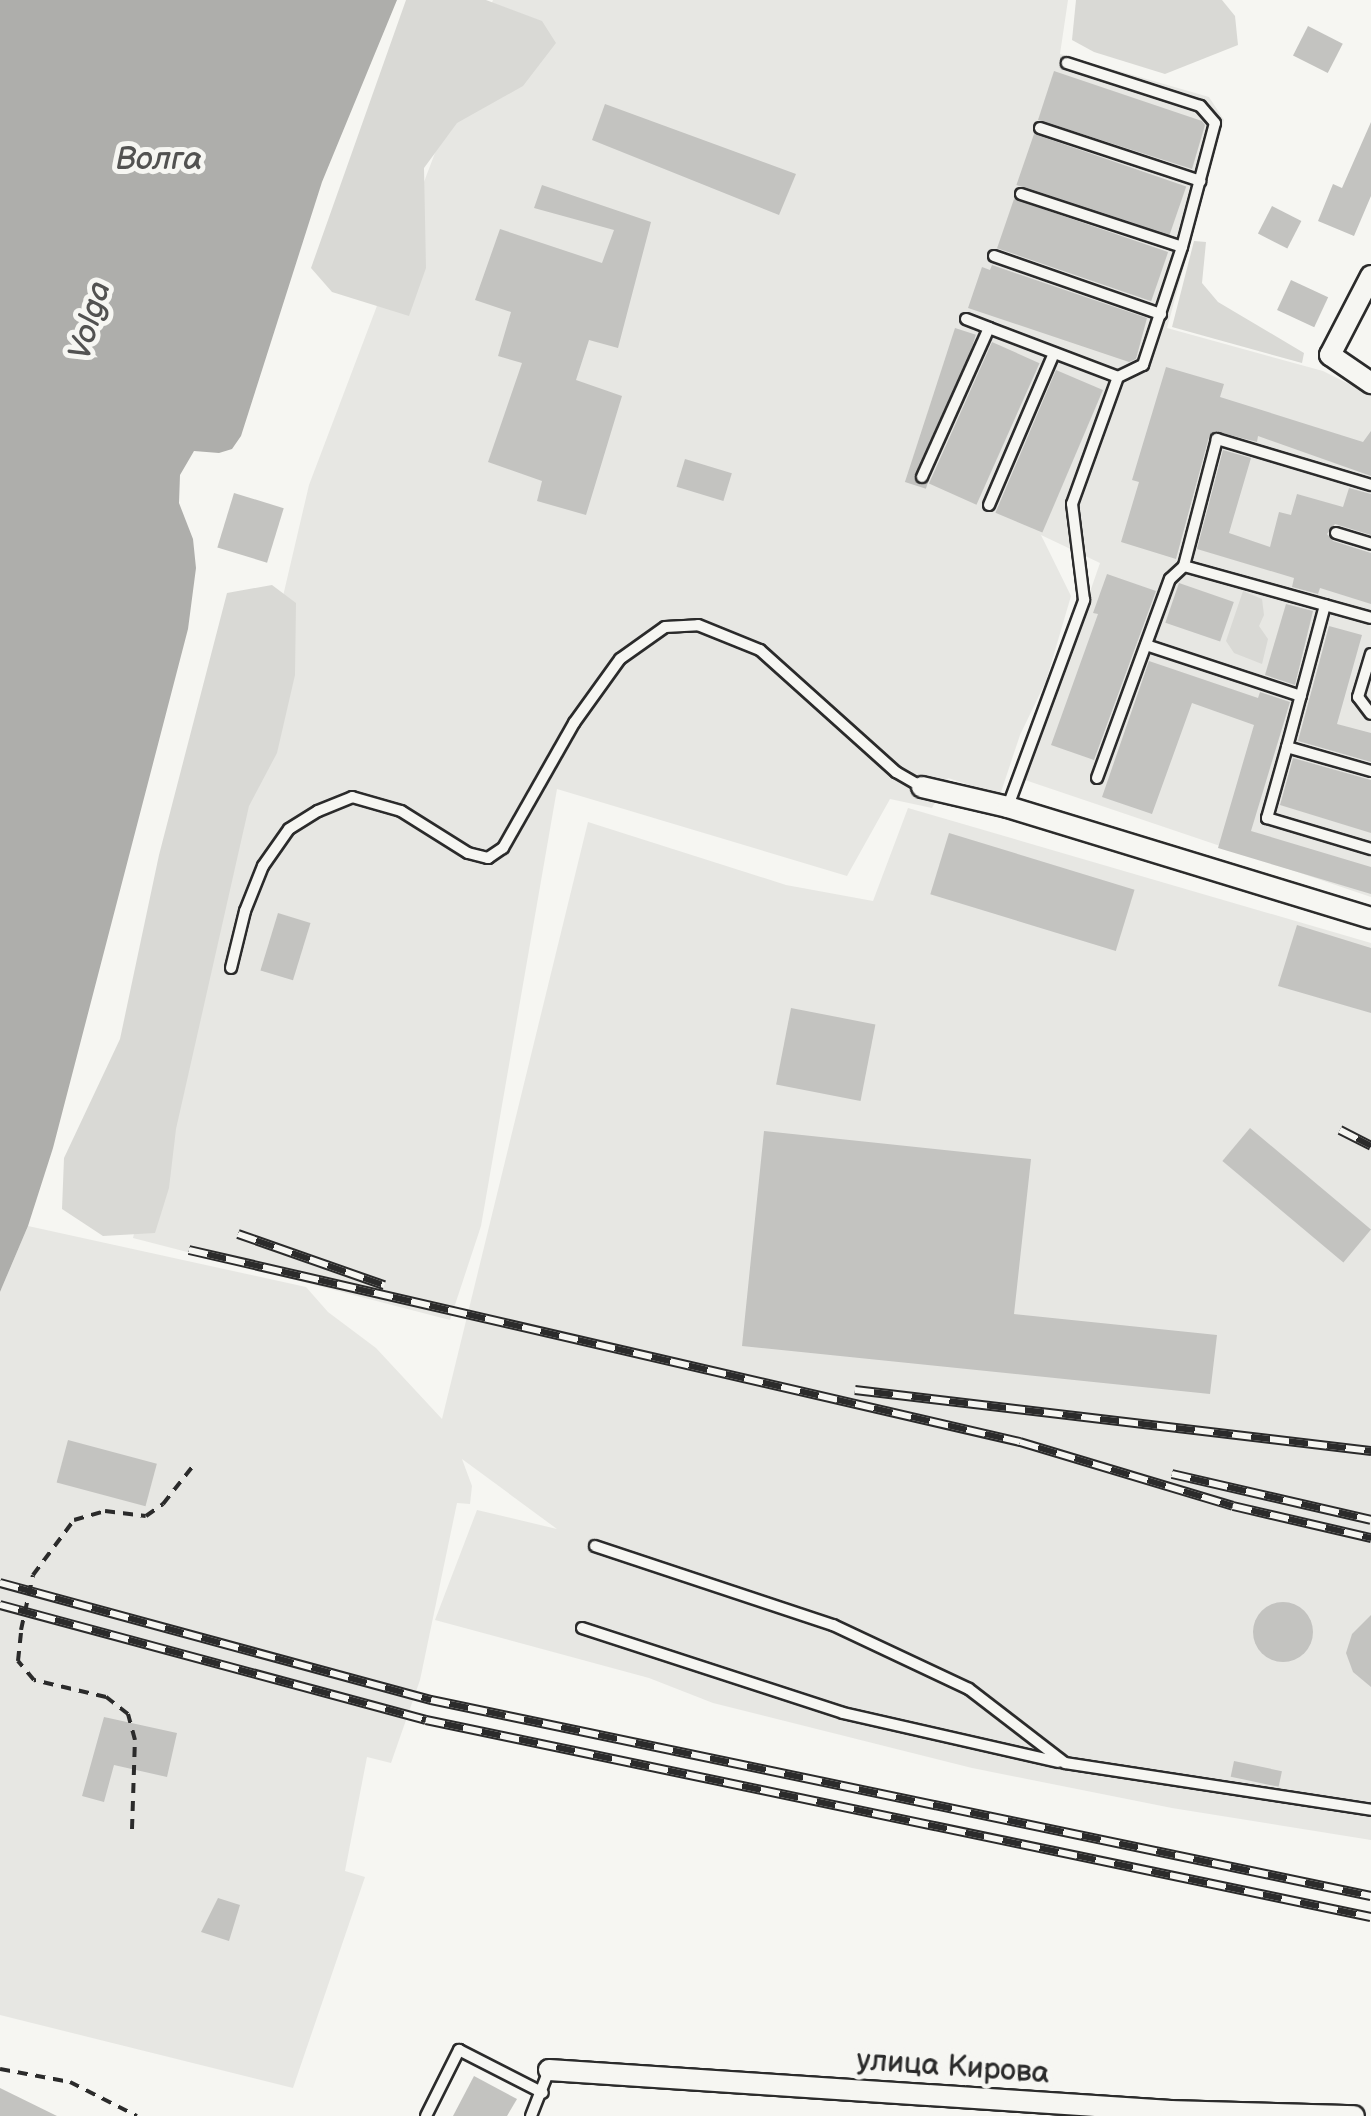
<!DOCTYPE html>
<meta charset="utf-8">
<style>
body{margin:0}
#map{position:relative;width:1371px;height:2116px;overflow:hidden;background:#f6f6f2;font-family:"Balsamiq Sans",sans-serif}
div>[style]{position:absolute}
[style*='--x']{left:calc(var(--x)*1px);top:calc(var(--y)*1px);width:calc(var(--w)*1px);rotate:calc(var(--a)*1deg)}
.built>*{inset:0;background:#e7e7e3}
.green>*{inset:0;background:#d9d9d5}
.water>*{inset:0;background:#aeaeab}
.building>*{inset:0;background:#c3c3c0;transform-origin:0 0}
.round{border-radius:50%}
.path>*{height:4px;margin-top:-2px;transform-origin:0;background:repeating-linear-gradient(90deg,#2b2b2b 0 10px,transparent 0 18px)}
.roads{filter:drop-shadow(2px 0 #2b2b2b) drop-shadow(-2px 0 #2b2b2b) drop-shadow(0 2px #2b2b2b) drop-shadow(0 -2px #2b2b2b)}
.lane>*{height:10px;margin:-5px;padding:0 5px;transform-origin:5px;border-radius:5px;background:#f6f6f2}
.street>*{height:20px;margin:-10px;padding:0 10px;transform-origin:10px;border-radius:10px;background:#f6f6f2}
.rail>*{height:10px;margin-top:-5px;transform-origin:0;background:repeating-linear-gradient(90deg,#f6f6f2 0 19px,#2b2b2b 0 38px);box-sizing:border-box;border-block:2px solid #2b2b2b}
span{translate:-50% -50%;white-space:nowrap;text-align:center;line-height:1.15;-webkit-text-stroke:10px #f6f6f2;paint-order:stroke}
.street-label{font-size:30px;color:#2b2b2b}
.water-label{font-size:32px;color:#525251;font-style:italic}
</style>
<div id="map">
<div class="built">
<i style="clip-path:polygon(493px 0,1068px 0,1060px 54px,1209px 97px,1224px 120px,1167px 328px,1323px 371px,1371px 395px,1371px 897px,1025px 780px,1100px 563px,1041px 535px,1071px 596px,1046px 681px,1020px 735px,1000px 795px,948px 778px,932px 808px,890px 799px,847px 876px,557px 789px,481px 1226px,450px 1320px,133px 1238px,309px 485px)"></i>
<i style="clip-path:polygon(908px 808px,1371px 943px,1371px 1840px,1172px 1808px,972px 1768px,713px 1703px,649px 1678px,435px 1620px,477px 1510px,557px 1529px,462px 1459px,472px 1486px,470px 1504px,457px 1503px,420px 1680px,391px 1763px,367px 1757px,345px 1871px,365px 1877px,293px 2088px,0 2015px,0 1292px,28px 1226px,306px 1287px,328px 1312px,376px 1348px,442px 1419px,588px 822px,786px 885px,873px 901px)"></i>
</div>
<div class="green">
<i style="clip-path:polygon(406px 0,486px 0,542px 21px,556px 43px,523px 86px,457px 123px,424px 168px,426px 268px,409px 316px,332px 292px,311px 268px)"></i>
<i style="clip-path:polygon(1076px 0,1222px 0,1235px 16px,1238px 45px,1165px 74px,1094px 52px,1072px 40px)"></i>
<i style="clip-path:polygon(1194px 241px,1206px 242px,1202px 283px,1218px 302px,1304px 353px,1302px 363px,1172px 327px)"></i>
<i style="clip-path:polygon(272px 585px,296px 603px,295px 675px,277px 753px,249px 806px,176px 1129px,169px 1188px,155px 1233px,103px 1236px,62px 1209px,64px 1158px,120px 1039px,159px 855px,227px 593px)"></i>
<i style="clip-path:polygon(1243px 591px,1262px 599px,1264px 615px,1259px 626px,1268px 639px,1262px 664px,1234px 653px,1226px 641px)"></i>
</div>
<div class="water">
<i style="clip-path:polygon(0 0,397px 0,322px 182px,241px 436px,232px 449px,219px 453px,194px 451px,180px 475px,179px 503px,193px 539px,196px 568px,188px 629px,53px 1148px,28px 1226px,0 1292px)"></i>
</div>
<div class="building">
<i style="left:1308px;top:26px;width:39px;height:33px;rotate:27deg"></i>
<i style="clip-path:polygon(1054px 71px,1202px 121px,1205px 125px,1192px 169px,1038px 120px)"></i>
<i style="clip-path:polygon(605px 104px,796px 174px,779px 215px,592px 140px)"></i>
<i style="clip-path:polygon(1371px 122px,1371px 196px,1354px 236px,1318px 221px,1333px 184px,1342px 188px)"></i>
<i style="left:1034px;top:134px;width:161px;height:54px;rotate:19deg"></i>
<i style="clip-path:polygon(542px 185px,651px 222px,618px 348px,589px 340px,576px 380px,622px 396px,586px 515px,537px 501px,542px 481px,488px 462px,522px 363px,498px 356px,511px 312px,475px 300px,500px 229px,602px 263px,614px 230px,534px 208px)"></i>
<i style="left:1014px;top:199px;width:163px;height:52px;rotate:19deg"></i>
<i style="left:1272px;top:206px;width:33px;height:31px;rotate:27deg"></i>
<i style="clip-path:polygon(992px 265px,1147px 318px,1136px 359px,1129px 362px,968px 308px,982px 267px,990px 270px)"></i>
<i style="left:1291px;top:280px;width:41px;height:33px;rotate:25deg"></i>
<i style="left:955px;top:328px;width:22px;height:162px;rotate:18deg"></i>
<i style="left:992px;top:342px;width:52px;height:155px;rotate:24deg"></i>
<i style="clip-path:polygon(1166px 367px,1224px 384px,1220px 397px,1363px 442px,1371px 431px,1371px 476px,1258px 436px,1257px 442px,1214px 431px,1209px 437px,1176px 559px,1121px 542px,1139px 482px,1132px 480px)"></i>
<i style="left:1056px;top:370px;width:51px;height:155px;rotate:23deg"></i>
<i style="clip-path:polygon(1223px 450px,1251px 458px,1229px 533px,1270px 547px,1279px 512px,1291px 515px,1297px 494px,1343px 507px,1349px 488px,1371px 494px,1371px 535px,1335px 524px,1327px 534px,1333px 541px,1371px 553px,1371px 604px,1320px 588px,1318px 594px,1292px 587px,1294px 578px,1197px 549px)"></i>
<i style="left:685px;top:459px;width:49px;height:29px;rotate:17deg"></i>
<i style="left:234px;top:493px;width:52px;height:57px;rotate:17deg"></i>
<i style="clip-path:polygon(1107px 574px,1156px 591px,1094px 760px,1051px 745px,1098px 614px,1093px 613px)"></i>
<i style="left:1179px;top:583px;width:58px;height:42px;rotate:19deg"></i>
<i style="clip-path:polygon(1286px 604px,1313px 611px,1295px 685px,1265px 675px)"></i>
<i style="clip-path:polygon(1329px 626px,1362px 635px,1337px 724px,1371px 733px,1371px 762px,1298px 741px)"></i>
<i style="clip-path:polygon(1149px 661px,1258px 698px,1260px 692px,1290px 702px,1251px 831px,1371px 867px,1371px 894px,1218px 848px,1254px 725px,1192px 703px,1152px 814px,1102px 797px)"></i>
<i style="clip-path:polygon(1293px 758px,1371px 780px,1371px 833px,1280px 805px)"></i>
<i style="left:949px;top:833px;width:194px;height:64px;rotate:17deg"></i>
<i style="left:278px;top:913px;width:34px;height:60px;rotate:17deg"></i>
<i style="clip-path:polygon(1297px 925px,1371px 948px,1371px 1013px,1278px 986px)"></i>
<i style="left:791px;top:1008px;width:86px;height:78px;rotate:11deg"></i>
<i style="left:1250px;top:1128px;width:158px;height:43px;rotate:40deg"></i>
<i style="clip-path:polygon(764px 1131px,1031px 1159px,1014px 1314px,1217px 1335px,1210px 1394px,742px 1346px)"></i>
<i style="left:68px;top:1440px;width:92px;height:44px;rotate:15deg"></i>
<i class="round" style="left:1253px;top:1602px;width:60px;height:60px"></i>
<i style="clip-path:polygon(1371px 1615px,1371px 1687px,1353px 1672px,1346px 1653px,1352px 1634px)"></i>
<i style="clip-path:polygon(104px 1717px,177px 1733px,167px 1777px,114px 1765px,104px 1802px,82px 1796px)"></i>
<i style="left:1234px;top:1761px;width:49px;height:16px;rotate:12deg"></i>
<i style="clip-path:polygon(218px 1898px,240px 1905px,229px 1941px,201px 1932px)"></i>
<i style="clip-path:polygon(474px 2076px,517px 2099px,507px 2116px,453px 2116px)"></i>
<i style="clip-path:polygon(0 2088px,57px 2116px,0 2116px)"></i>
</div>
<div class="path">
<i style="--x:132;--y:1829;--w:89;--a:-88.1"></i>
<i style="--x:135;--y:1740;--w:27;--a:-105"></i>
<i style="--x:128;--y:1714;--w:28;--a:-142"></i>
<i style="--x:106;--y:1697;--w:74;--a:-166.7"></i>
<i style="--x:34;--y:1680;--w:25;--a:-130"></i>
<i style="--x:18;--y:1661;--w:31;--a:-84"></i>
<i style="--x:21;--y:1630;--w:56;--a:-77.7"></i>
<i style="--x:33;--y:1575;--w:69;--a:-53.3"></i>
<i style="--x:74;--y:1520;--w:32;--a:-16"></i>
<i style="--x:105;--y:1511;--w:41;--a:7"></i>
<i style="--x:146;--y:1516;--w:21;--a:-35"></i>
<i style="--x:163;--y:1504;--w:48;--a:-51.7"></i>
<i style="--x:0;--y:2069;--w:71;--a:10.5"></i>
<i style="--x:70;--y:2082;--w:75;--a:26.9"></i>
</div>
<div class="roads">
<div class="lane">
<i style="--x:1040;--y:128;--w:169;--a:18.3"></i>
<i style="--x:1021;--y:194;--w:169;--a:18.2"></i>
<i style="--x:994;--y:256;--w:177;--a:19.2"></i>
<i style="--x:966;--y:319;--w:25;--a:21"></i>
<i style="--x:922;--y:477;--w:163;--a:-65.8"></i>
<i style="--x:989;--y:328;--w:138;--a:20.8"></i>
<i style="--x:1371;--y:485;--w:161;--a:-163.4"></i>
<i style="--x:1217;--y:439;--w:131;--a:104.6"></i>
<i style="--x:1184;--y:566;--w:194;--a:15.5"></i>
<i style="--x:989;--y:505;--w:165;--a:-66.8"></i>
<i style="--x:1336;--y:533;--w:37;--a:17"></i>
<i style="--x:1146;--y:645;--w:163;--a:18.2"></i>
<i style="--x:1371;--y:654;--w:45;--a:106.8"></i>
<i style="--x:1358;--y:697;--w:21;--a:53"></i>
<i style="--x:1287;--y:747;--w:147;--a:-75"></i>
<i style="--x:1371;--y:771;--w:87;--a:-164.1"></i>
<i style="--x:1287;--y:747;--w:74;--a:105.7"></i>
<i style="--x:1267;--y:818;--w:109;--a:16.6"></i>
<i style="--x:1097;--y:778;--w:212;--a:-69.9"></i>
<i style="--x:1170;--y:579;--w:19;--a:-43"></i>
<i style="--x:1008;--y:806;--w:220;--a:-69.7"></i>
<i style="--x:1084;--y:600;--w:97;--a:-97.1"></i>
<i style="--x:1072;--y:504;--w:135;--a:-70.1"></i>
<i style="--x:1118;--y:377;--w:28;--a:-26"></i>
<i style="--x:1143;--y:365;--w:124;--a:-71.7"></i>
<i style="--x:1182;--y:247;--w:128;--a:-75.1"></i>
<i style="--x:1215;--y:123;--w:23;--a:-131"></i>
<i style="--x:1200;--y:106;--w:140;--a:-162.1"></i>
<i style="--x:231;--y:968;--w:59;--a:-76.2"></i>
<i style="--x:245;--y:911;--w:48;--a:-68.2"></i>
<i style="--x:263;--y:866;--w:45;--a:-54.9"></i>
<i style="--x:289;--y:829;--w:34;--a:-32"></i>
<i style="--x:318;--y:811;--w:37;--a:-22"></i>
<i style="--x:352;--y:797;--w:51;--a:15.9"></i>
<i style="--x:401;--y:811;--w:79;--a:32.1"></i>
<i style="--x:468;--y:853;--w:21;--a:14"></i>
<i style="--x:488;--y:858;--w:18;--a:-34"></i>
<i style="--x:503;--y:848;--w:144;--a:-60.4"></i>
<i style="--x:574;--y:723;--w:79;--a:-54.3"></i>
<i style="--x:620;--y:659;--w:55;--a:-35.4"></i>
<i style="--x:665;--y:627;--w:33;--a:-3"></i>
<i style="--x:698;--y:625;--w:67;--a:22"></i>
<i style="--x:760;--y:650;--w:183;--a:41.9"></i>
<i style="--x:896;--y:772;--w:30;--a:30"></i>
<i style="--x:595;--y:1546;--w:251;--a:18.4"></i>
<i style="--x:833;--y:1625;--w:150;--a:25.2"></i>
<i style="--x:969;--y:1689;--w:121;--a:37.6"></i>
<i style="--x:1065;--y:1763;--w:310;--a:8.7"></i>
<i style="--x:582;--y:1628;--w:274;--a:18"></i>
<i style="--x:843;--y:1713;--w:221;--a:12.8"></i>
<i style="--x:426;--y:2116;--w:74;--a:-63.4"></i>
<i style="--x:459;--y:2050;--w:94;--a:27.1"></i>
<i style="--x:531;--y:2116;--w:49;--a:-68.6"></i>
</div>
<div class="street">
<i style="--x:1371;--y:276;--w:89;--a:117.4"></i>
<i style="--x:1330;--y:355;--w:50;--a:34.3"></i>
<i style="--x:922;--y:787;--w:88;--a:13.1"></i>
<i style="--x:1008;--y:807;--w:380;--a:17"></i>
<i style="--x:549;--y:2070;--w:623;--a:3.77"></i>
<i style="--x:1171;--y:2111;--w:183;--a:1.6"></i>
</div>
</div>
<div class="rail">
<i style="--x:1340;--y:1130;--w:35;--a:27"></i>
<i style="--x:238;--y:1234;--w:155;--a:19.3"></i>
<i style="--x:189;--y:1250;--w:853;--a:13.01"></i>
<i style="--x:1020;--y:1442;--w:222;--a:16.7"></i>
<i style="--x:1233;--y:1506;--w:142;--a:13.1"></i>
<i style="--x:855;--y:1390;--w:520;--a:6.74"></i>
<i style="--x:1172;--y:1474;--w:204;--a:13"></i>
<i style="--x:0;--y:1583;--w:447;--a:15.2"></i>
<i style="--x:431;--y:1700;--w:960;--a:11.78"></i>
<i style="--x:0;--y:1605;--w:441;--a:15.1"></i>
<i style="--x:426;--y:1720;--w:965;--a:11.78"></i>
</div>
<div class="street-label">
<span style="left:953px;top:2067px;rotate:4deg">улица Кирова</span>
</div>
<div class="water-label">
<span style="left:159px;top:160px">Волга</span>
<span style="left:91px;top:321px;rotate:-74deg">Volga</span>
</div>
</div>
